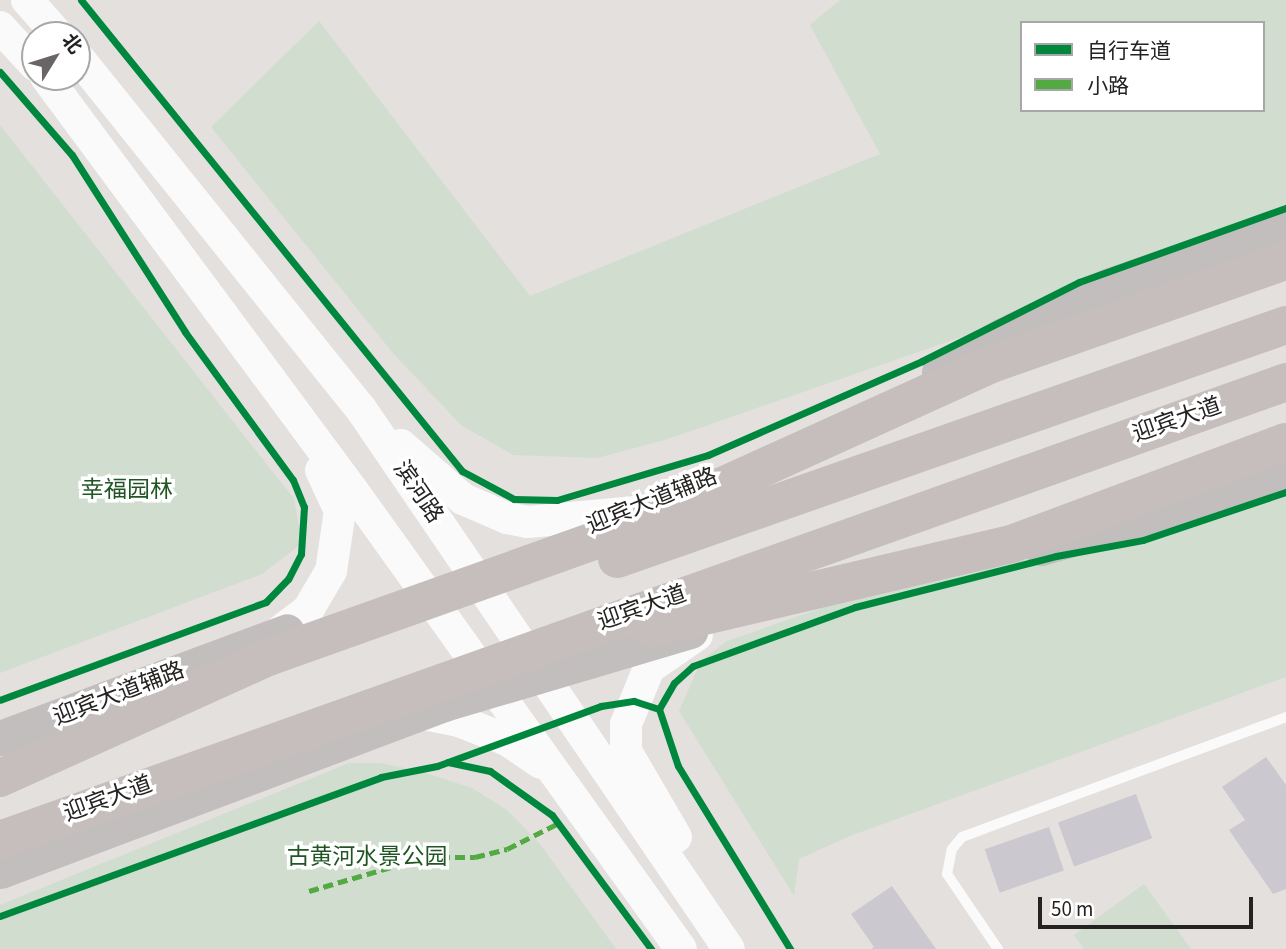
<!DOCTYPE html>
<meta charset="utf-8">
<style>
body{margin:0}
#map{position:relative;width:1286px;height:949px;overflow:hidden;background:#e3e0de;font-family:"Source Sans 3","Noto Sans SC",sans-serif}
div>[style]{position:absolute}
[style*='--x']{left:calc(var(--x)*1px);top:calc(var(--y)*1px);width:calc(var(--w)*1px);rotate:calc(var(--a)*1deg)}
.green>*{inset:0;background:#d1ddcf}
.building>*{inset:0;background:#cbc8d0;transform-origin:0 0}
.lane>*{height:10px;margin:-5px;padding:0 5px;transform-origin:5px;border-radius:5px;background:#fbfafa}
.secondary>*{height:32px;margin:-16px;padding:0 16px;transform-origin:16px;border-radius:16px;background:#fbfafa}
.primary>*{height:35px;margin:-17.5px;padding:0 17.5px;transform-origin:17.5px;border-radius:17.5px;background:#c2bebd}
.highway>*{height:38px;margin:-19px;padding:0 19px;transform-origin:19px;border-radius:19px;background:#c5bebc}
.quiet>*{height:5px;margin-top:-2.5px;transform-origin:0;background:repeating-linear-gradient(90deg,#53aa43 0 10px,transparent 0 15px)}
.cycleway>*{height:7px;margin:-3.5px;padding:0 3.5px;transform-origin:3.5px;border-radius:3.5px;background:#00873e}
span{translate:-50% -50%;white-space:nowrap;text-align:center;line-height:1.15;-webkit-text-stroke:7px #fff;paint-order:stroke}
.street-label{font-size:23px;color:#252322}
.park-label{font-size:23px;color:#215624}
.legend{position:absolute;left:1020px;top:21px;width:245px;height:91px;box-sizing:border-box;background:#fff;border:2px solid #a8a7a7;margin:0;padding:9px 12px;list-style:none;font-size:21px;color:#252322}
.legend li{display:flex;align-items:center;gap:14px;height:35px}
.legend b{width:35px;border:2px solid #a8a7a7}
.north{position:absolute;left:21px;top:21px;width:70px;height:70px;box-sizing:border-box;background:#fff;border:2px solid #a8a7a7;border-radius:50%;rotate:52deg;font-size:19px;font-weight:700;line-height:28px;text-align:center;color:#252322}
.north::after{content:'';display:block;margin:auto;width:24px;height:32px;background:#686564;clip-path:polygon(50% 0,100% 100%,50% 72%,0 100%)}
.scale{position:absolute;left:1038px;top:897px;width:215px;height:32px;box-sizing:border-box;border:4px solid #252322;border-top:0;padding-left:9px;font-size:21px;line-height:24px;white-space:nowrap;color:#252322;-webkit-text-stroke:5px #fff;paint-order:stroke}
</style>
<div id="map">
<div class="green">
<i style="clip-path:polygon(evenodd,840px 0,1286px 0,1286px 224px,668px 439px,597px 458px,513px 455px,461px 425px,392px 352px,211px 127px,319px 21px,530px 296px,880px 154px,810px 25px,840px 0,1022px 23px,1263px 23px,1263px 110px,1022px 110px,1022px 23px)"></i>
<i style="clip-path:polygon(0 125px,294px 499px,302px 543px,262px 574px,0 673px)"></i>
<i style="clip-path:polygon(1286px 447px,1286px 677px,850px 836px,799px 859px,794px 896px,679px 711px,701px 661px,727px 641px)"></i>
<i style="clip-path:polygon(349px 763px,380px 763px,419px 771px,472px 788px,507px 810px,540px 844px,616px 949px,0 949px,0 905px)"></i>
<i style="clip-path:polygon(1144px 884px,1191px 949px,1084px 949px,1074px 935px)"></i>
</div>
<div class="building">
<i style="clip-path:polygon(1266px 757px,1286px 785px,1286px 889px,1273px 894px,1229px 830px,1245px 820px,1222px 787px)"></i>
<i style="left:1136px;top:794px;width:47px;height:83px;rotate:70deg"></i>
<i style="left:1049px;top:827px;width:46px;height:68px;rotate:71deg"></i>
<i style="clip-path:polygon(892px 886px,936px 949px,871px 949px,874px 947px,851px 914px)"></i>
</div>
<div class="lane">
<i style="--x:998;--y:949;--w:91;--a:-124.2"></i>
<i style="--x:947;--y:874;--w:25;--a:-79"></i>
<i style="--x:952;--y:849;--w:16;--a:-50"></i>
<i style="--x:962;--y:837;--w:346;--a:-20.3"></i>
</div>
<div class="secondary">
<i style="--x:27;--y:0;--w:47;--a:48.5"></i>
<i style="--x:0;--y:27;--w:52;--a:47.4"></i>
<i style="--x:77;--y:56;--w:453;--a:51.2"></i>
<i style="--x:361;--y:409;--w:653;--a:55.73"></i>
<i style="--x:46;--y:77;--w:515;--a:53.44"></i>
<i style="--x:353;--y:491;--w:563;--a:54.39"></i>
<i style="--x:401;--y:445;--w:82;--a:41.1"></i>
<i style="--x:463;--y:499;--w:48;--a:23.4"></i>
<i style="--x:507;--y:518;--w:21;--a:11"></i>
<i style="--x:528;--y:522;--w:105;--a:-5.4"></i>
<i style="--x:274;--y:636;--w:43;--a:-37.4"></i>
<i style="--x:308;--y:610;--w:45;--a:-59.5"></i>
<i style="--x:331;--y:571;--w:61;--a:-81.5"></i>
<i style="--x:340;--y:511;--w:45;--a:-114.9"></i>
<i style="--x:419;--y:713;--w:41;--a:11.3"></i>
<i style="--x:459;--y:721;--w:52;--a:21.6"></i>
<i style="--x:507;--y:740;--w:41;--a:34.1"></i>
<i style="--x:676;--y:837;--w:99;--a:-120.2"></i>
<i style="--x:626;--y:751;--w:27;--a:-90"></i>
<i style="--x:626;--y:724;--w:61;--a:-67.7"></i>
<i style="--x:649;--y:668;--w:58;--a:-34.5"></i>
</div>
<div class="primary">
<i style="--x:939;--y:372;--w:74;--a:-30"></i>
<i style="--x:1003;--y:335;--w:115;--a:-25.2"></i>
<i style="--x:1107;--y:286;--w:189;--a:-19.1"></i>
<i style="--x:1041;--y:548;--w:255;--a:-16.2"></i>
<i style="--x:0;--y:738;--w:306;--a:-20.4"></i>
<i style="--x:0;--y:871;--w:474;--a:-20.6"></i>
<i style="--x:444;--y:704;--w:257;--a:-16.5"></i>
</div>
<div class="highway">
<i style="--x:617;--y:559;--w:709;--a:-19.28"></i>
<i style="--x:653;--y:628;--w:371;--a:-13.2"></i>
<i style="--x:1014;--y:543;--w:290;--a:-20.4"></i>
<i style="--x:0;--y:778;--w:294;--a:-24.3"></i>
<i style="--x:268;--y:657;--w:384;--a:-19.6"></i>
<i style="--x:630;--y:528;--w:400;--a:-24.4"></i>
<i style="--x:994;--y:363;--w:309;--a:-19.3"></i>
<i style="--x:0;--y:840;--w:1365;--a:-19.6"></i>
</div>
<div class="quiet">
<i style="--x:309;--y:891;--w:121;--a:-16.3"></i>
<i style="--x:425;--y:857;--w:50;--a:0"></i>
<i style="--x:475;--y:857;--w:33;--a:-14"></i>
<i style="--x:507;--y:849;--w:58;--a:-26.6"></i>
</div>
<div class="cycleway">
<i style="--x:81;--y:0;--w:606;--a:51.03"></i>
<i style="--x:462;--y:471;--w:59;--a:28.3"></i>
<i style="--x:514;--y:499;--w:43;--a:1.3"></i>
<i style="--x:557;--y:500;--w:158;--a:-16.6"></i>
<i style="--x:708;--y:455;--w:234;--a:-23.7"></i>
<i style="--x:922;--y:361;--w:176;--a:-26.7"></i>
<i style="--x:1079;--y:282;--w:220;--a:-19.7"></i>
<i style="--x:0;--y:72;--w:110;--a:49.1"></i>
<i style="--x:72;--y:155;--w:210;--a:57.4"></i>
<i style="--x:185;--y:332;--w:183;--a:53.9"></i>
<i style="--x:293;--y:480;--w:29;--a:68"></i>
<i style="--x:304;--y:507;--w:47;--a:93.7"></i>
<i style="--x:301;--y:554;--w:28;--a:117"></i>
<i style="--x:288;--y:579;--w:32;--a:134"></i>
<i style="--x:266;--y:602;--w:283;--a:159.8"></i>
<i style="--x:659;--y:709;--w:60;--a:71.6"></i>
<i style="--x:678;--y:766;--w:215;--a:58.5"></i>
<i style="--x:448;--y:762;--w:43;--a:12.1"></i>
<i style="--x:490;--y:771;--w:76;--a:35.4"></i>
<i style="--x:552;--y:815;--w:167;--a:53.5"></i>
<i style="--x:0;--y:916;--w:406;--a:-20"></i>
<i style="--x:381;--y:777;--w:57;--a:-11.1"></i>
<i style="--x:437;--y:766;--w:175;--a:-20.1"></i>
<i style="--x:601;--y:706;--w:33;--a:-9"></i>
<i style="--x:634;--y:701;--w:26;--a:18"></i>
<i style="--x:659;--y:709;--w:30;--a:-60"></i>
<i style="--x:674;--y:683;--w:25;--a:-42"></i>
<i style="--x:693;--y:666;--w:172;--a:-20"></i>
<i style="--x:855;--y:607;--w:207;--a:-14.2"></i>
<i style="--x:1056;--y:556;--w:88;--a:-10.4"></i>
<i style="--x:1143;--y:540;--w:151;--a:-18.6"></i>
</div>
<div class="street-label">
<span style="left:1177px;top:420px;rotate:-19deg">迎宾大道</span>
<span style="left:418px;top:492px;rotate:56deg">滨河路</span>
<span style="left:652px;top:501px;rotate:-22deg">迎宾大道辅路</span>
<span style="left:642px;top:608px;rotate:-19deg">迎宾大道</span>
<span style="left:119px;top:694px;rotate:-21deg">迎宾大道辅路</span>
<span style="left:108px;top:799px;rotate:-20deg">迎宾大道</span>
</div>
<div class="park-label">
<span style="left:127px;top:490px">幸福园林</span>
<span style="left:367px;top:857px">古黄河水景公园</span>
</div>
<ul class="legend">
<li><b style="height:9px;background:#00873e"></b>自行车道</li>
<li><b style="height:9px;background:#53aa43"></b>小路</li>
</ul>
<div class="north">北</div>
<div class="scale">50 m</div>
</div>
